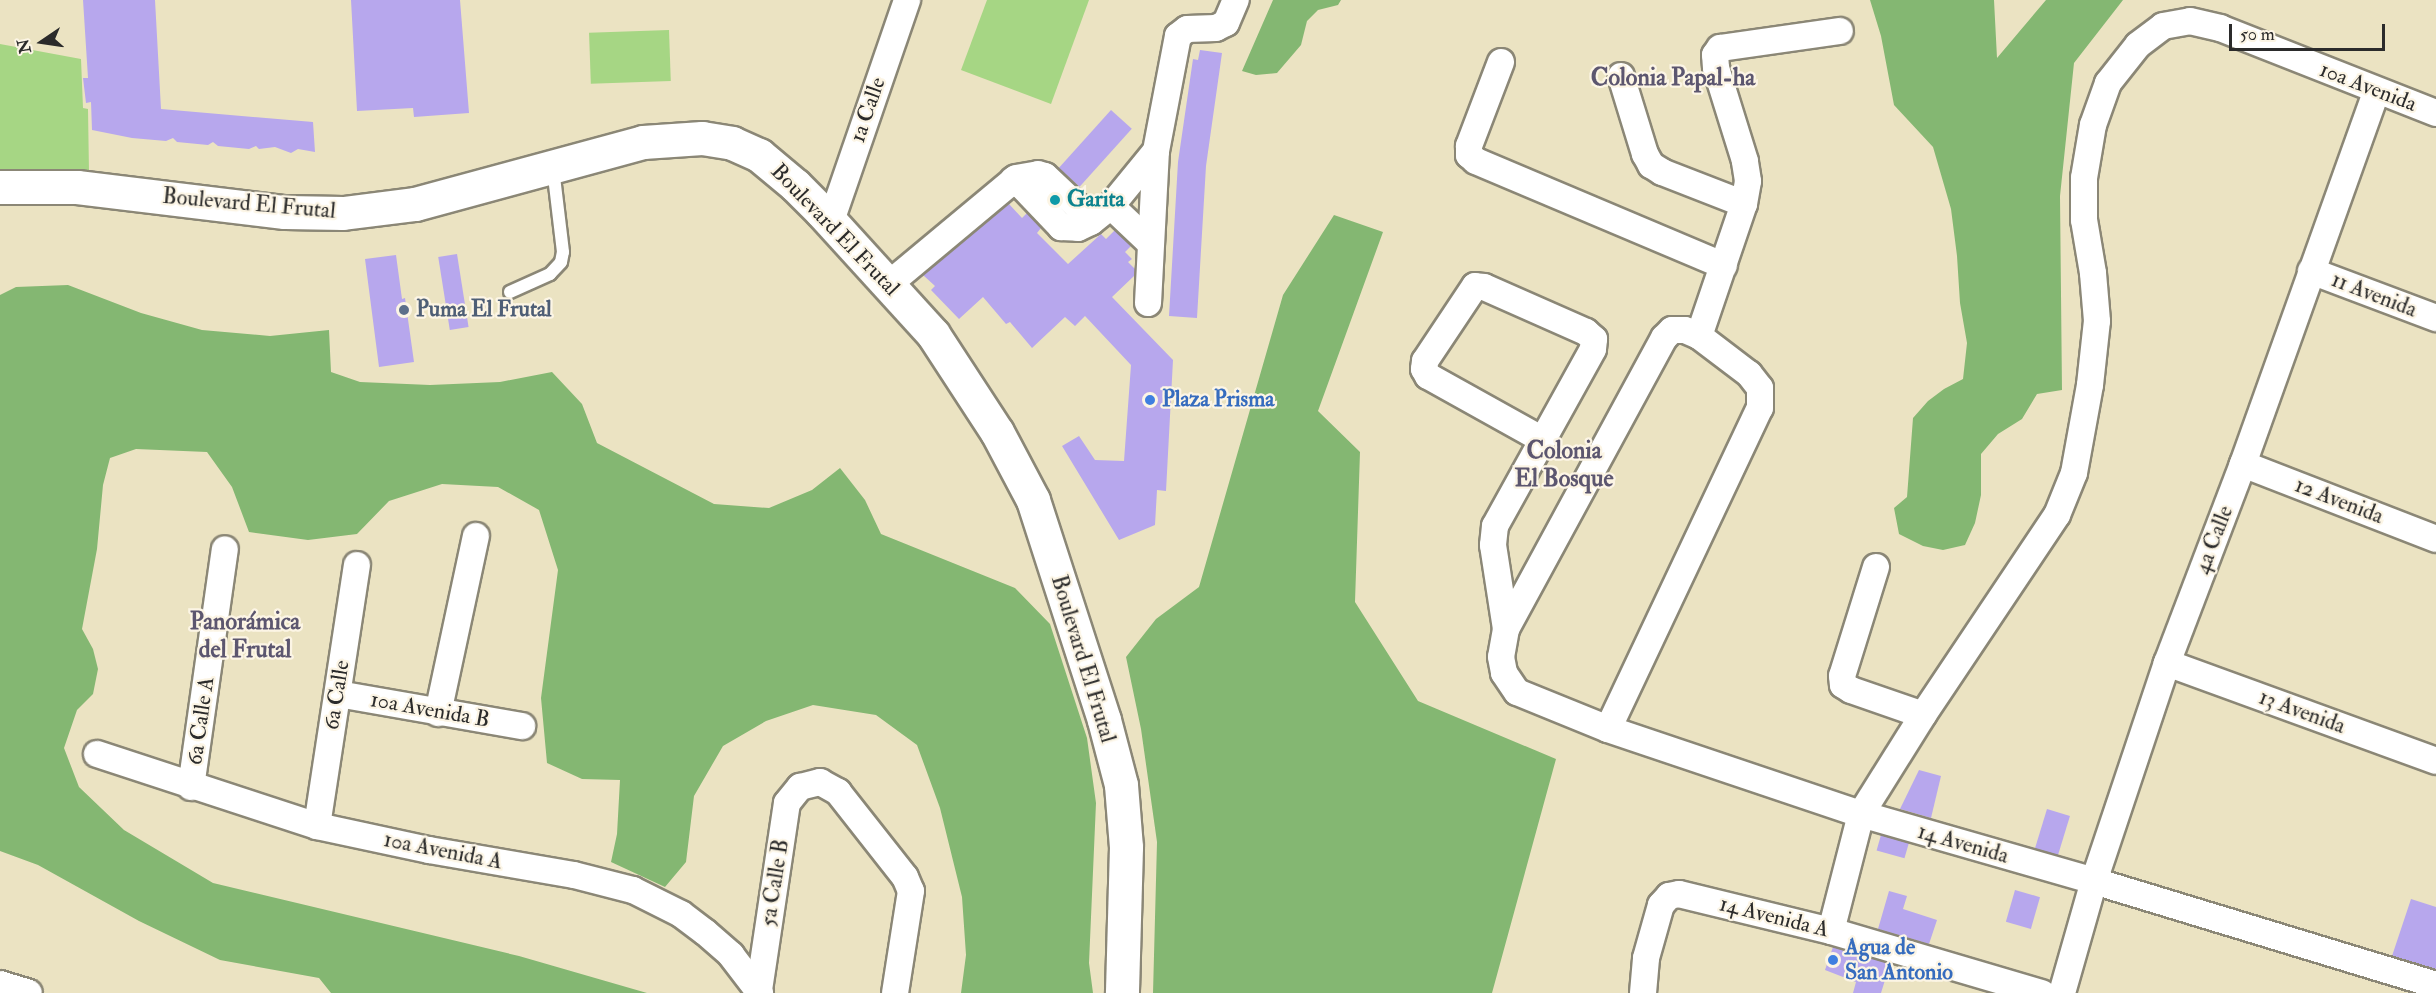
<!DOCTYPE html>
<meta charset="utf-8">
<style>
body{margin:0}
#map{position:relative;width:2436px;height:993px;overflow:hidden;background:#ebe3c2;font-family:"IM FELL Double Pica",serif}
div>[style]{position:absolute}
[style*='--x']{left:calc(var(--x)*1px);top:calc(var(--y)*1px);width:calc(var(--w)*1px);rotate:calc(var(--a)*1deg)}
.green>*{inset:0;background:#a6d684;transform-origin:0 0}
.forest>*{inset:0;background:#84b772}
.building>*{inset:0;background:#b7a7ed;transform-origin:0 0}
.roads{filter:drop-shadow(2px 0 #8b8776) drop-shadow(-2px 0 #8b8776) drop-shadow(0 2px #8b8776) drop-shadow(0 -2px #8b8776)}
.service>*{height:12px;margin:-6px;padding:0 6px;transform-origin:6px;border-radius:6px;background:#fff}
.minor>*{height:26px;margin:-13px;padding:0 13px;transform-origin:13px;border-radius:13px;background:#fff}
.primary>*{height:33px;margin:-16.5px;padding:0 16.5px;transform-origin:16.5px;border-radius:16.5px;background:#fff}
.dots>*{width:16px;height:16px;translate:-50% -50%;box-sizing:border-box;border:3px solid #fcf5e5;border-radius:50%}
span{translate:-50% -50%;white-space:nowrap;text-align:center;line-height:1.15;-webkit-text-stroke:4.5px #fcf5e5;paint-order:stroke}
.street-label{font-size:22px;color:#2b2b2b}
.culture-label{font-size:22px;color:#0d838f;font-weight:700}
.left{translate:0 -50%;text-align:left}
.service-label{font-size:22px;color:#4e5e75;font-weight:700}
.shop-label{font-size:22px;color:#366cbe;font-weight:700}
.neighbourhood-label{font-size:24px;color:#5c566f;font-weight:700}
.north{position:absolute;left:12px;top:12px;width:60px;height:60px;-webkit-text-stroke:4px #fcf5e5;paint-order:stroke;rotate:257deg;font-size:16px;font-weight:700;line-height:24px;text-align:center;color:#2b2b2b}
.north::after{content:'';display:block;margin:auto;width:21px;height:27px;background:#2b2b2b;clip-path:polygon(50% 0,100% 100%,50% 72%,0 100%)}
.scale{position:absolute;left:2229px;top:24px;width:156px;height:27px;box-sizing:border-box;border:3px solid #2b2b2b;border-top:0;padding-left:8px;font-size:18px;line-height:21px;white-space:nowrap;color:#2b2b2b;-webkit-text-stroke:4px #fcf5e5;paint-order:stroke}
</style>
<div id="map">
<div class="green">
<i style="clip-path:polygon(987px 0,1089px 0,1051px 104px,961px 70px)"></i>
<i style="left:669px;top:30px;width:51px;height:80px;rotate:88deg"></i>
<i style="clip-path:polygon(0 44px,81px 59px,83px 108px,88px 109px,89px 173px,0 171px)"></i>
</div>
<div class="forest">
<i style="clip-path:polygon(1273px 0,1341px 0,1338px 5px,1318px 10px,1307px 21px,1301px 45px,1277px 73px,1256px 75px,1242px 71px)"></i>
<i style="clip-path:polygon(1870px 0,1994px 0,1997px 58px,2046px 0,2123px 0,2074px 63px,2060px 196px,2062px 390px,2037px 394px,2022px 419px,1998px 434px,1981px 454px,1981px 495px,1975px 523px,1965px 545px,1943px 550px,1923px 546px,1899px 534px,1894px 508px,1907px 497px,1913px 418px,1928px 401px,1944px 389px,1963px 379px,1967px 343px,1960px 303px,1957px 256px,1951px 209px,1933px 147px,1894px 105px,1881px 36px)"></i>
<i style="clip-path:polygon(1334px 215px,1383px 232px,1318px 411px,1360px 452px,1355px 602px,1418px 701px,1556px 759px,1492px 993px,1153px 993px,1157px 842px,1141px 729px,1126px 657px,1156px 619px,1199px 587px,1283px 295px)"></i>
<i style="clip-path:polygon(68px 285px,141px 313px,202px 330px,270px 336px,329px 330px,331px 372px,360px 382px,430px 385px,500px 382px,552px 372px,582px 404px,597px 443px,714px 504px,769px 508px,812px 490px,840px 468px,865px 500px,881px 534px,1015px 588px,1050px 624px,1087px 738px,1096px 803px,1089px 963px,1093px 993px,961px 993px,966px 955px,962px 897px,940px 808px,917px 745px,876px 715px,813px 705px,766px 721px,723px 746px,694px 796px,686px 862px,665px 887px,611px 862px,617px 834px,620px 780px,582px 779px,547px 763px,541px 698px,558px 570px,539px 510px,498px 487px,442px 484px,389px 501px,357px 534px,308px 540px,249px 532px,232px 487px,207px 452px,136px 449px,110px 458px,103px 485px,97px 549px,82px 629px,93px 649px,98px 669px,93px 694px,77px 710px,64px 748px,79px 787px,124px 830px,213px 883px,519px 956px,647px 993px,331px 993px,319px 978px,220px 960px,139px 921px,38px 865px,0 851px,0 295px,16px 287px)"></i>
</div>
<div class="building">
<i style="clip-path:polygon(83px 0,155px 0,161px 109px,313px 122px,315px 152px,298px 149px,291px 153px,275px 147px,259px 149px,256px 146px,249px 149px,218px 146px,213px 142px,208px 145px,177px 142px,173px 138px,166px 141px,132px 138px,92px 130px,91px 102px,86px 103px,83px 78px,88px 78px)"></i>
<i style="clip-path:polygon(351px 0,460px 0,469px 113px,414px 117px,413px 108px,357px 111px)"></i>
<i style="clip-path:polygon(1200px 50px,1222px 53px,1206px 166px,1197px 318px,1169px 316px,1178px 162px,1193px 59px,1198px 60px)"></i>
<i style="left:1111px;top:110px;width:28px;height:78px;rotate:42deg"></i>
<i style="clip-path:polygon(1009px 204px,1022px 218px,1027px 213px,1041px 228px,1037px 233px,1068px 264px,1101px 234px,1106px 239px,1115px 230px,1131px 246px,1125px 252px,1132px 259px,1128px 262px,1135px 269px,1134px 276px,1112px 297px,1173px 360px,1166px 491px,1157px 490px,1155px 525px,1119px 540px,1062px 446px,1079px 436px,1095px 460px,1124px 461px,1131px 365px,1085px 316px,1075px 326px,1065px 317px,1032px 348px,1010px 322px,1006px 324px,983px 297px,959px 319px,931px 290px,935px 286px,923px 275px)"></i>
<i style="left:457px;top:254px;width:74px;height:19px;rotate:81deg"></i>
<i style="clip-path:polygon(396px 255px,402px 299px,405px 298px,414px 362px,379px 367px,365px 259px)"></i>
<i style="clip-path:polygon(1919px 770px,1941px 776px,1931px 818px,1900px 809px)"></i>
<i style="left:2047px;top:809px;width:24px;height:41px;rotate:17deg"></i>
<i style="left:1881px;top:835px;width:29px;height:16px;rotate:16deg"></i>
<i style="left:2015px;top:890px;width:26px;height:33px;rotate:16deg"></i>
<i style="clip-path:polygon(1889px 891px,1907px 896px,1903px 909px,1937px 920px,1929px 944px,1878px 929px)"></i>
<i style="clip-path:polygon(2411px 899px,2436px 907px,2436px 969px,2392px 956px)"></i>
<i style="clip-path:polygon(1833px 947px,1890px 964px,1881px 993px,1853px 993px,1856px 982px,1825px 970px)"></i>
</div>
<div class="roads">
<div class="service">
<i style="--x:510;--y:292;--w:44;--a:-24.2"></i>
<i style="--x:550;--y:274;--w:16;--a:-47"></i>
<i style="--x:561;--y:262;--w:10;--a:-79"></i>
<i style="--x:563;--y:252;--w:85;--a:-96.8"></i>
</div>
<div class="minor">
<i style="--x:1501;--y:62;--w:90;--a:110.9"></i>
<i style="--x:1469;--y:146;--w:9;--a:90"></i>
<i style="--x:1469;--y:155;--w:9;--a:41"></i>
<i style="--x:1476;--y:161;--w:269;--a:22.9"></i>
<i style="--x:1621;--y:76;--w:82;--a:72.9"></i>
<i style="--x:1645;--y:154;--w:13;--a:61"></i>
<i style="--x:1651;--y:165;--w:13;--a:32"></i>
<i style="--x:1662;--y:172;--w:88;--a:21.3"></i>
<i style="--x:1013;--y:180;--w:11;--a:34"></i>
<i style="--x:1022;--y:186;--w:57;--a:46.4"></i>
<i style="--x:1061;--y:227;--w:17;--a:3"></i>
<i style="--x:1078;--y:228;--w:14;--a:-25"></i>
<i style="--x:1091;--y:222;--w:26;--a:-39"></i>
<i style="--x:1111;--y:206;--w:71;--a:-50.7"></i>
<i style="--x:1111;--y:206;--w:52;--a:43.5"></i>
<i style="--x:831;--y:221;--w:234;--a:-71"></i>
<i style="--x:2311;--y:271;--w:134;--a:20.6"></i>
<i style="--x:889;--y:284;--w:165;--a:-39.8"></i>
<i style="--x:1016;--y:178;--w:22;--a:-10"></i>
<i style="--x:1038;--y:174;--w:7;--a:16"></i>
<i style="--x:1045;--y:176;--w:44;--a:43.2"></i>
<i style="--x:1077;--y:206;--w:16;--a:30"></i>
<i style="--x:1091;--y:214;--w:9;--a:0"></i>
<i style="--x:1148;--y:303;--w:152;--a:-87"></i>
<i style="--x:1156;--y:151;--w:117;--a:-79.2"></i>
<i style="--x:1178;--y:36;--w:11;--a:-38"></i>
<i style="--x:1187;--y:29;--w:29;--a:-2"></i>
<i style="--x:1216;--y:28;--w:11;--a:-27"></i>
<i style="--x:1226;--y:23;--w:25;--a:-67"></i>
<i style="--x:1699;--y:336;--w:139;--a:-71.2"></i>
<i style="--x:1744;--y:204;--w:23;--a:-80"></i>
<i style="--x:1748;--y:181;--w:20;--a:-99"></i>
<i style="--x:1745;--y:161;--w:97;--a:-107.3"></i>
<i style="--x:1716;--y:68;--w:13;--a:-94"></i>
<i style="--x:1715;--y:55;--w:9;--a:-54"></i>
<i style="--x:1720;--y:48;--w:121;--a:-8.1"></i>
<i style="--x:2243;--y:464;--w:207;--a:21.2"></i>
<i style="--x:1876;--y:567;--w:114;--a:107.3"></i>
<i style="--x:1842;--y:676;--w:9;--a:84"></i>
<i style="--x:1843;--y:685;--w:9;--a:32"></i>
<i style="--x:1851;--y:690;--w:76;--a:19.1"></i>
<i style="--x:1506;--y:629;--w:85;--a:-98.8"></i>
<i style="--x:1493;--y:545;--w:19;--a:-84"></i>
<i style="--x:1495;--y:526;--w:202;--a:-61"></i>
<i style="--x:1593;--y:349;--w:10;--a:-84"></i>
<i style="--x:1594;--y:339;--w:11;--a:-139"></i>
<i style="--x:1586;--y:332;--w:111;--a:-156.2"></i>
<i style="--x:1484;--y:287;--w:9;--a:-174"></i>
<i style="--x:1475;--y:286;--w:90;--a:123.7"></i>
<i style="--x:1425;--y:361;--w:8;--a:97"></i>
<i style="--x:1424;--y:369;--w:8;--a:60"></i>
<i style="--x:1428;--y:376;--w:129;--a:29.1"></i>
<i style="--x:2167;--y:663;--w:286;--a:20"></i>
<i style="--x:338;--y:694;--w:187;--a:9.9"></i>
<i style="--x:438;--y:713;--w:181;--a:-77.9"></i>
<i style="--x:1608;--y:729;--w:355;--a:-64.7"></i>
<i style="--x:1760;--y:408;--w:20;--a:-90"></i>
<i style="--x:1760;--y:388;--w:18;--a:-128"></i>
<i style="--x:1749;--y:374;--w:63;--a:-142.8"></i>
<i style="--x:1699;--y:336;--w:15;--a:-157"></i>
<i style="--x:1685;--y:330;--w:13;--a:180"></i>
<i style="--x:1672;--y:330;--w:11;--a:135"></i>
<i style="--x:1664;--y:338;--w:331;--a:118.5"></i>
<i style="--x:1506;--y:629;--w:28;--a:100"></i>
<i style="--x:1501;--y:657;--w:16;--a:79"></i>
<i style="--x:1504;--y:673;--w:23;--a:56"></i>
<i style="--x:1517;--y:692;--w:98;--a:22.1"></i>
<i style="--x:1608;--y:729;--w:267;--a:18.6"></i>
<i style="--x:1861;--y:814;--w:242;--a:16"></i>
<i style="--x:2094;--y:881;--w:357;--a:16.9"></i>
<i style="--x:97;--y:754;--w:231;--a:18.1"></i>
<i style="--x:317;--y:826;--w:115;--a:12.1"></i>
<i style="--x:429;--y:850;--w:147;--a:9.8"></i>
<i style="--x:574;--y:875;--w:61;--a:14.3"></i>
<i style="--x:633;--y:890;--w:54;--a:26.6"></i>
<i style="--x:681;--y:914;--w:30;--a:37"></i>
<i style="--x:705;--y:932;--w:35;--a:41"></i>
<i style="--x:731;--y:955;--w:48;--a:52.7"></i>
<i style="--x:191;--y:787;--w:240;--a:-81.9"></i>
<i style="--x:317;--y:826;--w:264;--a:-81.3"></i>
<i style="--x:1831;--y:931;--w:121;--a:-75.6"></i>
<i style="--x:1861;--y:814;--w:117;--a:-57.9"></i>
<i style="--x:1923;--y:715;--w:241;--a:-56.2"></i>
<i style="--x:2057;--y:515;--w:45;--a:-68"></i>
<i style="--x:2074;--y:473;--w:89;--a:-79.7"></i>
<i style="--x:2090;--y:385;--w:64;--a:-83.8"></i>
<i style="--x:2097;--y:321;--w:48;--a:-94.8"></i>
<i style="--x:2093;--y:273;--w:54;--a:-99.6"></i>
<i style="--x:2084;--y:220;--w:42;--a:-90"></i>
<i style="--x:2084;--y:178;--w:54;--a:-80.4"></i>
<i style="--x:2093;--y:125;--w:45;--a:-70.3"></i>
<i style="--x:2108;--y:83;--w:48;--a:-51.7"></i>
<i style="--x:2138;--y:45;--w:31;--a:-37"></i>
<i style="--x:2163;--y:26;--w:27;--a:-10"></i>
<i style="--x:2190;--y:21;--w:31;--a:13"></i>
<i style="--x:2220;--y:28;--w:232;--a:21.5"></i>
<i style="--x:0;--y:984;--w:30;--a:17"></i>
<i style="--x:759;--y:990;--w:189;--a:-81.5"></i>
<i style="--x:787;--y:803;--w:21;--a:-51"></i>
<i style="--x:800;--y:787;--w:21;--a:-14"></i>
<i style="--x:820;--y:782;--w:21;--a:29"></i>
<i style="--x:838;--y:792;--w:108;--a:51.8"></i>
<i style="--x:905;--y:877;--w:15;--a:67"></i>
<i style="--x:911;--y:891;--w:103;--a:98.9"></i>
<i style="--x:1643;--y:993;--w:35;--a:-85"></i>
<i style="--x:1646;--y:958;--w:55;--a:-74.2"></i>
<i style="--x:1661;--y:905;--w:12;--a:-48"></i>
<i style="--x:1669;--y:896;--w:10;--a:-11"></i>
<i style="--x:1679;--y:894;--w:156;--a:13.7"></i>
<i style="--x:1831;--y:931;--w:220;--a:16.4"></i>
<i style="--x:2062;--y:993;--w:116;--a:-74.1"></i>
<i style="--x:2094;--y:881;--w:230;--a:-71.5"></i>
<i style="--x:2167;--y:663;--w:213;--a:-69.1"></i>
<i style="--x:2243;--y:464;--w:395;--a:-70.3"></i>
</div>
<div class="primary">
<i style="--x:0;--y:187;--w:77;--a:0"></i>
<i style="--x:77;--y:187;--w:209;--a:6.9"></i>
<i style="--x:285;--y:212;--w:58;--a:1"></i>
<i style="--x:343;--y:213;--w:73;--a:-7.1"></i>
<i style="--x:415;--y:204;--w:236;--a:-15.2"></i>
<i style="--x:643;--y:142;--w:59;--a:-3.9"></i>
<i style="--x:702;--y:138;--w:30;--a:9"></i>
<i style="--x:732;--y:143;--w:30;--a:24"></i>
<i style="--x:759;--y:155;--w:47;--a:39.8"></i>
<i style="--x:795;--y:185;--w:38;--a:45"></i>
<i style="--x:822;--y:212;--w:165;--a:47.7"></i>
<i style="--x:933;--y:334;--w:117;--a:56.9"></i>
<i style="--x:997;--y:432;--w:77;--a:62.1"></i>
<i style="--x:1033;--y:500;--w:231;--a:72.1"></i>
<i style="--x:1104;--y:720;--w:67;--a:75.3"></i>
<i style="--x:1121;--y:785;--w:62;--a:85.4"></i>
<i style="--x:1126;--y:847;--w:146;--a:91.6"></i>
</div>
</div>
<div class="dots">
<i style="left:1055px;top:200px;background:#0f9aa8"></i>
<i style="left:404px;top:310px;background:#5c6f8a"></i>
<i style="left:1150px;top:400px;background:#3f7fe0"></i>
<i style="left:1833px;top:960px;background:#3f7fe0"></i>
</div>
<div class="street-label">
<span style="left:2368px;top:87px;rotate:21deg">10a Avenida</span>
<span style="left:868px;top:110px;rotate:-71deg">1a Calle</span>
<span style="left:249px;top:204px;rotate:5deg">Boulevard El Frutal</span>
<span style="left:835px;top:230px;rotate:46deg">Boulevard El Frutal</span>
<span style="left:2374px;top:295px;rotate:21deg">11 Avenida</span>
<span style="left:2339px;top:501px;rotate:21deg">12 Avenida</span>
<span style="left:2214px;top:540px;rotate:-69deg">4a Calle</span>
<span style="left:1083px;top:659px;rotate:73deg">Boulevard El Frutal</span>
<span style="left:337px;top:695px;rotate:-81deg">6a Calle</span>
<span style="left:430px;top:710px;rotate:10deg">10a Avenida B</span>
<span style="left:2302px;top:712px;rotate:20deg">13 Avenida</span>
<span style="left:201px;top:721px;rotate:-82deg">6a Calle A</span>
<span style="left:1963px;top:844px;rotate:16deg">14 Avenida</span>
<span style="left:443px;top:851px;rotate:11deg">10a Avenida A</span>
<span style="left:775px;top:883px;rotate:-81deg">5a Calle B</span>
<span style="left:1774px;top:917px;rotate:14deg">14 Avenida A</span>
</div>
<div class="culture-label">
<span class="left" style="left:1067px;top:200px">Garita</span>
</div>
<div class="service-label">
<span class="left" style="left:416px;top:310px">Puma El Frutal</span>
</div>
<div class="shop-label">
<span class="left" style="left:1162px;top:400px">Plaza Prisma</span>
<span class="left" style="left:1845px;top:960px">Agua de<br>San Antonio</span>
</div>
<div class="neighbourhood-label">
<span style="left:1673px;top:78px">Colonia Papal-ha</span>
<span style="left:1564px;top:465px">Colonia<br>El Bosque</span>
<span style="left:245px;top:636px">Panorámica<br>del Frutal</span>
</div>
<div class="north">N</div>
<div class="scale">50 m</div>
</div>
